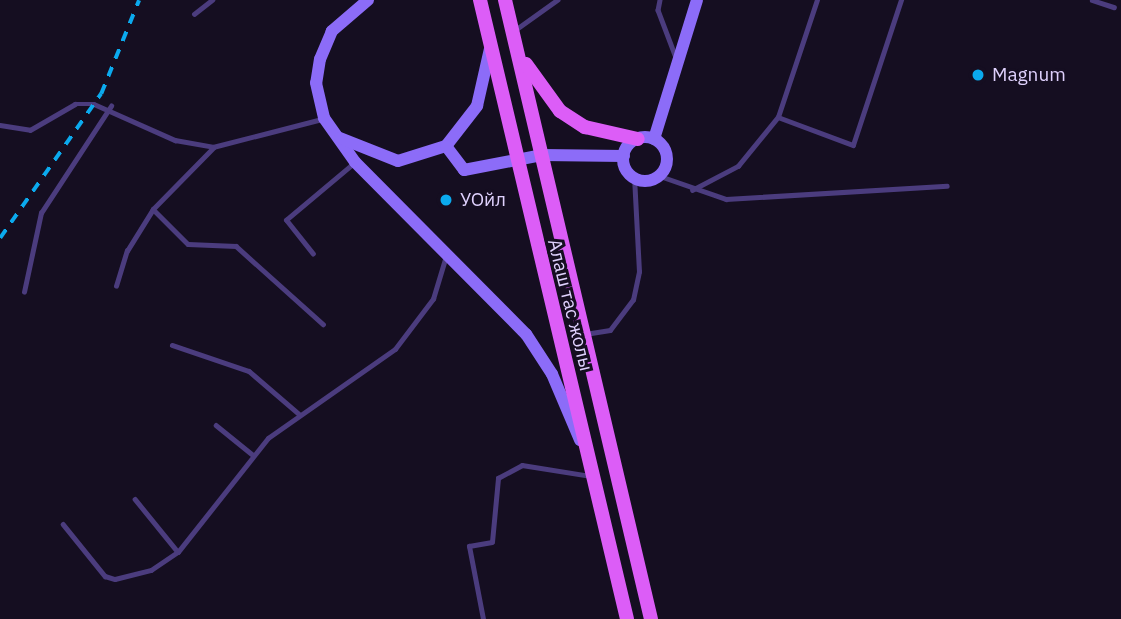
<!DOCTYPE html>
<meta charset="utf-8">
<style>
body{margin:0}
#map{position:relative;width:1121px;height:619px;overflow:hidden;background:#150e21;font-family:"IBM Plex Sans",sans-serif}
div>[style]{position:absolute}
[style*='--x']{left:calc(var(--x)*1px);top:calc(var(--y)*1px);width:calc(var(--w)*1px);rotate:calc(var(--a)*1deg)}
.service>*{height:4.5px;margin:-2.25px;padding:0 2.25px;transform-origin:2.25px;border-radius:2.25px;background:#4b3c7e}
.secondary>*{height:12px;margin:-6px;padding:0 6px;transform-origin:6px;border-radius:6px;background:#8c6cf8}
.secondary>.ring{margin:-6px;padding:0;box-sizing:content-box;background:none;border:12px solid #8c6cf8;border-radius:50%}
.primary>*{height:14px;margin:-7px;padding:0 7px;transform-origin:7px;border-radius:7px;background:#dc5df7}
.rail>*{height:3.5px;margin-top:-1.75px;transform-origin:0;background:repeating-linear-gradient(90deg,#0baaee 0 10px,transparent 0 19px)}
.dots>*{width:19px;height:19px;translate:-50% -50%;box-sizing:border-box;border:4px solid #150e21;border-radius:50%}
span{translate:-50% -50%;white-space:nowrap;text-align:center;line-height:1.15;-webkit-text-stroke:6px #150e21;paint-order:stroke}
.poi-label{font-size:19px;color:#dfd1fd}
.left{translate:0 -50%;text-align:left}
.street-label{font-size:19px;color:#dfd1fd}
</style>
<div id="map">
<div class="service">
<i style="--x:660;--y:0;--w:10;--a:101"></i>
<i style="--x:658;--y:10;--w:48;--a:69.3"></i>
<i style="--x:1092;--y:0;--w:23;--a:18"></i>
<i style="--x:194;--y:14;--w:23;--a:-38"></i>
<i style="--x:515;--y:30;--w:52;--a:-35.5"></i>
<i style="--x:778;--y:117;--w:80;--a:20.5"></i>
<i style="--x:853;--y:145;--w:153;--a:-71.7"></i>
<i style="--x:0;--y:125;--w:30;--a:9"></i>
<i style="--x:30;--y:130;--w:52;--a:-30"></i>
<i style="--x:75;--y:104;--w:19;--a:0"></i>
<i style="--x:94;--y:104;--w:89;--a:24"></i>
<i style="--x:175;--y:140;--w:39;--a:10"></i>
<i style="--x:213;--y:147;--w:113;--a:-14.4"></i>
<i style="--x:660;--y:176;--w:70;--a:19.2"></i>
<i style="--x:726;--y:199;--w:221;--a:-3.4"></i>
<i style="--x:692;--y:190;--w:52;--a:-27.6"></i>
<i style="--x:738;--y:166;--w:63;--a:-50.8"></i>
<i style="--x:778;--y:117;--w:123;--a:-71.6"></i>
<i style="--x:153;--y:209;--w:49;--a:45"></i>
<i style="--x:188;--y:244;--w:48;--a:2.4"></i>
<i style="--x:236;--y:246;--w:117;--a:41.9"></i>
<i style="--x:313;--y:254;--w:43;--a:-128.5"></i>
<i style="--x:286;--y:220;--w:89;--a:-40"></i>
<i style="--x:116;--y:286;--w:37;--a:-73"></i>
<i style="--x:127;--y:251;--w:49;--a:-58.2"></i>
<i style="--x:153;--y:209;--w:86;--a:-45.5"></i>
<i style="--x:24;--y:292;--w:81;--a:-77.9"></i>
<i style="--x:41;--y:213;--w:128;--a:-56.8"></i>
<i style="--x:585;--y:334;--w:25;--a:-9"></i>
<i style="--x:610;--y:330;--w:38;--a:-53"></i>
<i style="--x:633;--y:300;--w:29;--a:-78"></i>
<i style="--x:639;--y:272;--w:94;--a:-93"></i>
<i style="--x:172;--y:345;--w:81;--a:18.7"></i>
<i style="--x:249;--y:371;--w:65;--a:40.6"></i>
<i style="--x:216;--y:425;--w:48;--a:39"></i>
<i style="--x:135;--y:499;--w:68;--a:50.9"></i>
<i style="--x:63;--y:524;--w:67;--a:51.1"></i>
<i style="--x:105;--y:576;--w:10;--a:17"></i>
<i style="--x:115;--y:579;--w:37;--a:-14"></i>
<i style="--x:151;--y:570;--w:32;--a:-34"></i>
<i style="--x:178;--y:552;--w:145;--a:-51.7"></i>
<i style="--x:268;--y:438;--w:155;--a:-35"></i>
<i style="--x:395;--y:349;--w:63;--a:-52.8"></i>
<i style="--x:433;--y:299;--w:45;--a:-73.2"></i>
<i style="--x:483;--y:619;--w:74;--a:-100.9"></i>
<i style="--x:469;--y:546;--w:23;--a:-10"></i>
<i style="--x:492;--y:542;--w:64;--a:-84.6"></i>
<i style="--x:498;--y:478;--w:27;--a:-28"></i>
<i style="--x:522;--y:465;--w:70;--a:9.1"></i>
</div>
<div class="secondary">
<i style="--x:368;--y:0;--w:48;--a:139.3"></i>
<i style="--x:332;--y:31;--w:30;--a:113"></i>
<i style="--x:320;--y:59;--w:24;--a:99"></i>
<i style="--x:316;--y:83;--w:36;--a:77"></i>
<i style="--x:324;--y:118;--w:54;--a:54.8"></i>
<i style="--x:355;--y:162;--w:243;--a:45.2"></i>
<i style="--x:526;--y:334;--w:48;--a:57"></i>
<i style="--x:552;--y:374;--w:72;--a:67"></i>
<i class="ring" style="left:623px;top:137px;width:32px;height:32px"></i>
<i style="--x:340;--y:138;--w:62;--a:21.6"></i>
<i style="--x:398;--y:161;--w:50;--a:-17.4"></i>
<i style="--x:446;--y:146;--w:51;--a:-52.2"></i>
<i style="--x:477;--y:106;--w:58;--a:-77.2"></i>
<i style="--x:654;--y:139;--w:145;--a:-72.8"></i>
<i style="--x:446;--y:146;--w:30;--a:53"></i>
<i style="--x:464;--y:170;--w:79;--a:-10.9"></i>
<i style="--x:542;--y:155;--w:82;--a:0.7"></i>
</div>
<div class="primary">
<i style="--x:480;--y:0;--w:636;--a:76.64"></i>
<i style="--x:505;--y:0;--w:636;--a:76.73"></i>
<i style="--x:526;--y:64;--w:58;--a:54.1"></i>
<i style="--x:560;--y:111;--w:30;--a:33"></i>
<i style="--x:585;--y:127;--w:54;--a:12.8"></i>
</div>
<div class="rail">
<i style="--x:0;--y:238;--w:176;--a:-55"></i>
<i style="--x:101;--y:94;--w:101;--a:-68"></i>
</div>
<div class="dots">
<i style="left:978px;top:75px;background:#0baaee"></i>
<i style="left:446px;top:200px;background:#0baaee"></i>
</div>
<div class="poi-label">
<span class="left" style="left:992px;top:75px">Magnum</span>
<span class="left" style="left:460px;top:200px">УОйл</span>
</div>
<div class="street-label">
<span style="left:570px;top:305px;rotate:76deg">Алаш тас жолы</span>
</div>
</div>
